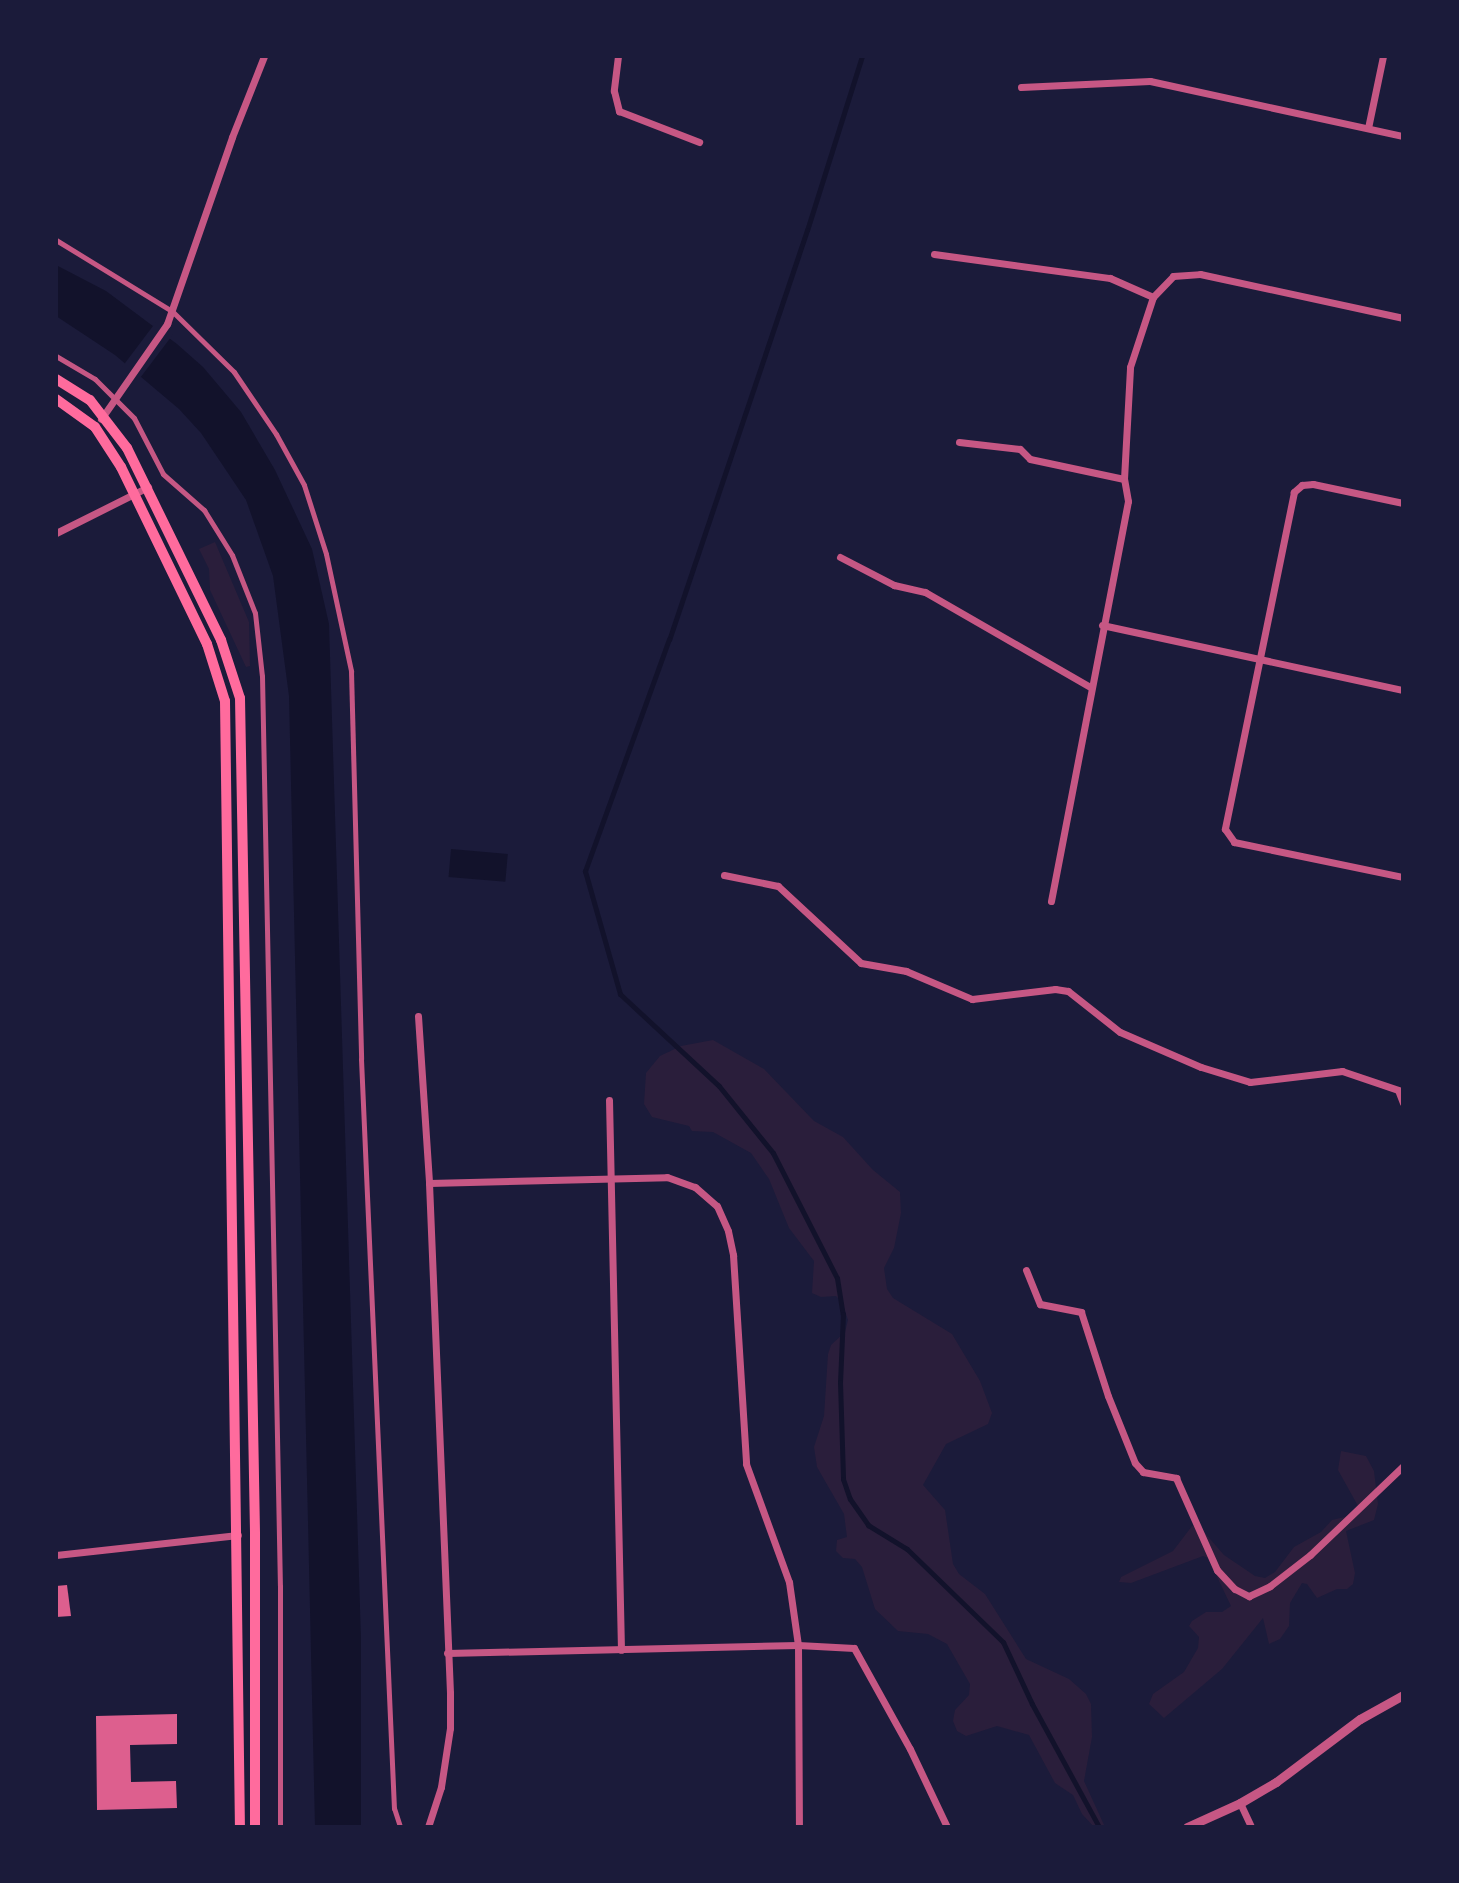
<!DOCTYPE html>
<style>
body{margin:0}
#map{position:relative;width:1459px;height:1883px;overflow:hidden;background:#1b1b3a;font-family:"Open Sans",sans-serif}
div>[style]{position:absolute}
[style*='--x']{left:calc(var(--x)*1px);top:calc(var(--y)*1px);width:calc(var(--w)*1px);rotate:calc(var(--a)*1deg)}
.green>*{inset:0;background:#2a1e3b}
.water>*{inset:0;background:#12122b;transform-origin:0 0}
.pier>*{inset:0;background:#1b1b3a;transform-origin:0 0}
.stream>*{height:5px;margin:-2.5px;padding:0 2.5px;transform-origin:2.5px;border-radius:2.5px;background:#12122b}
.building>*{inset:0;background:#dd5f8e}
.pedestrian>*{height:5px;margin:-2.5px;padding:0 2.5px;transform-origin:2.5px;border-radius:2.5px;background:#c65784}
.minor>*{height:7px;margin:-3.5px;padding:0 3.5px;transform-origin:3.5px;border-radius:3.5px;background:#c65784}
.tertiary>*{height:9px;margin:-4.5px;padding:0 4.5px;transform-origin:4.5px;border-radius:4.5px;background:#c65784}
.secondary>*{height:10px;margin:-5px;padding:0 5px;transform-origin:5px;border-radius:5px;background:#ff6b9d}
span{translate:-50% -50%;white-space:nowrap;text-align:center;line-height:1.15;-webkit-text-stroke:8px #1b1b3a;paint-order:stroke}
.frame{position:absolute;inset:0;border:58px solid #1b1b3a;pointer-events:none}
</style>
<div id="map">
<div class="green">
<i style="clip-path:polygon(215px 542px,249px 622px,250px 666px,246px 667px,210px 590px,209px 569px,199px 549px)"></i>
<i style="clip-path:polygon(713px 1040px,764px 1069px,814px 1121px,843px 1137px,873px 1170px,900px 1192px,901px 1213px,894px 1248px,884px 1268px,887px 1289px,893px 1298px,952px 1334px,980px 1381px,992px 1413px,988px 1424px,946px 1444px,923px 1485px,945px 1510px,953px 1564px,959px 1574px,985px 1594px,1026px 1659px,1069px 1679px,1086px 1694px,1091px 1704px,1092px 1737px,1084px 1781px,1105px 1827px,1094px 1827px,1082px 1814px,1073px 1795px,1055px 1783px,1029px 1735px,997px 1726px,966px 1736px,957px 1731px,953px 1721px,955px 1710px,969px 1695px,970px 1684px,947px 1644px,928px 1634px,898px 1631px,875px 1609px,862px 1567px,855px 1559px,843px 1558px,836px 1551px,837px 1540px,847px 1537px,844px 1514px,817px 1467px,814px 1447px,824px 1416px,828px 1354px,831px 1345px,845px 1332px,848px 1320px,842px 1302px,836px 1296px,821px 1297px,812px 1293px,814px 1261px,789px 1228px,769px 1179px,751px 1153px,713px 1132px,692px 1131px,689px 1126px,652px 1117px,644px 1104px,646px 1073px,660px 1056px,681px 1046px)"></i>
<i style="clip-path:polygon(1341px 1451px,1366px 1456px,1374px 1471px,1378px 1504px,1374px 1520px,1346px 1531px,1355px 1573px,1353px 1584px,1347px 1589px,1337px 1589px,1317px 1598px,1307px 1584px,1302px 1583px,1290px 1603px,1289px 1626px,1280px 1639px,1269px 1644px,1263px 1618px,1222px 1669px,1164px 1718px,1149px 1704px,1153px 1694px,1184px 1672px,1198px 1648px,1199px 1637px,1189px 1626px,1192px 1621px,1206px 1612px,1222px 1612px,1231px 1606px,1208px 1558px,1203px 1556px,1131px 1583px,1119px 1582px,1121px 1577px,1173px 1551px,1192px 1526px,1198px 1525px,1224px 1555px,1255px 1576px,1265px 1578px,1275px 1572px,1294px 1547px,1321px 1532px,1332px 1520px,1353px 1515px,1358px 1506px,1338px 1470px)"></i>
</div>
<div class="water">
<i style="clip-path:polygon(56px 265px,106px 291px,177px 344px,203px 367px,241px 412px,275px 470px,312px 549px,329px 624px,361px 1639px,361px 1827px,315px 1827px,289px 696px,273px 576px,246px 500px,201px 433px,179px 409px,115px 355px,56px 316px)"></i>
<i style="left:451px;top:849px;width:57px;height:28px;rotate:5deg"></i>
</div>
<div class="pier">
<i style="left:156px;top:322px;width:21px;height:56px;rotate:37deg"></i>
</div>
<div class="stream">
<i style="--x:862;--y:56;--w:182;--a:107.5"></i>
<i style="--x:807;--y:230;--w:432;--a:108.6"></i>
<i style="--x:669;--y:639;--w:247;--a:109.9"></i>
<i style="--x:585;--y:871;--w:128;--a:74.1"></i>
<i style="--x:620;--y:994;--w:135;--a:42.9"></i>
<i style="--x:719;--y:1086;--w:86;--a:51.1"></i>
<i style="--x:773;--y:1153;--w:140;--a:62.9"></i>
<i style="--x:837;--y:1278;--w:36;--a:81"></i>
<i style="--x:843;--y:1314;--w:68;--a:92.5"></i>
<i style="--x:840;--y:1382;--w:97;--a:88.2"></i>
<i style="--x:843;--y:1479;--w:21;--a:71"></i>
<i style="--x:850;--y:1499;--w:32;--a:55"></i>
<i style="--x:868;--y:1525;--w:46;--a:31.6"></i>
<i style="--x:907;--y:1549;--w:134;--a:44.1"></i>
<i style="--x:1003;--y:1642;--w:68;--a:64.9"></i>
<i style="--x:1032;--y:1704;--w:140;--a:61.4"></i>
</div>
<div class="building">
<i style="clip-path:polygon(67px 1585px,71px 1616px,56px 1617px,56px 1586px)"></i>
<i style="clip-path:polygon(177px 1714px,177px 1744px,130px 1745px,131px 1782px,176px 1781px,177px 1808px,97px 1810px,96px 1716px)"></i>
</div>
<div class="pedestrian">
<i style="--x:56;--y:240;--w:136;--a:31.5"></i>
<i style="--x:172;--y:311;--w:87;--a:44.5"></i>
<i style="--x:234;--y:372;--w:75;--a:55.9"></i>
<i style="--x:276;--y:434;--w:58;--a:61.2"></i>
<i style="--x:304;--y:485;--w:72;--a:72.3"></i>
<i style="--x:326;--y:554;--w:120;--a:77.9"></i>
<i style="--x:351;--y:671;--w:388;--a:88.5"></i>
<i style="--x:361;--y:1059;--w:750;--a:87.48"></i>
<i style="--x:394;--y:1808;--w:20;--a:72"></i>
<i style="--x:56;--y:356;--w:45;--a:30.5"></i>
<i style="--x:95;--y:379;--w:55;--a:45"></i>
<i style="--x:134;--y:418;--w:63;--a:62.6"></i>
<i style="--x:163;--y:474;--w:55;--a:41.3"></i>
<i style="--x:204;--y:510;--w:53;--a:58.1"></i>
<i style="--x:232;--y:555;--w:62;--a:68.4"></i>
<i style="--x:255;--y:613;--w:63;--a:83.7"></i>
<i style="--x:262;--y:676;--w:910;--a:88.87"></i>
<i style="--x:280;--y:1586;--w:241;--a:90"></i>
</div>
<div class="minor">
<i style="--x:618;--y:56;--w:35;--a:97"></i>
<i style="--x:614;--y:91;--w:21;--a:76"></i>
<i style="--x:619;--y:111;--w:86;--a:21.2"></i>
<i style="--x:1021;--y:87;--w:129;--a:-2.7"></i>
<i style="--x:1150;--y:81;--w:259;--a:12.3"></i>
<i style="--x:1368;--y:128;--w:74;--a:-78.2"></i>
<i style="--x:934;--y:254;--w:178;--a:7.8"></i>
<i style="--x:1110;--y:278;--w:47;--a:23.8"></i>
<i style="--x:101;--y:419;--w:116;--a:-55.2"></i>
<i style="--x:167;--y:324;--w:198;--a:-70.8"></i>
<i style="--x:232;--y:137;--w:87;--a:-68.4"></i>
<i style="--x:959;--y:442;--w:61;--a:6.5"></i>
<i style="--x:1020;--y:449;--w:14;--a:45"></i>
<i style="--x:1030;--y:459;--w:96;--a:12"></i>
<i style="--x:1403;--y:503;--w:92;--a:-168.1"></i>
<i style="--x:1313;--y:484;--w:11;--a:175"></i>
<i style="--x:1302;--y:485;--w:11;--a:139"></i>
<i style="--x:1294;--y:492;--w:344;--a:101.6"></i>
<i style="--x:1225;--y:829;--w:16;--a:55"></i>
<i style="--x:1234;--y:842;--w:173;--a:11.7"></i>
<i style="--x:56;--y:533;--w:103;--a:-26.6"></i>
<i style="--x:840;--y:557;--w:61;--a:27.4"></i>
<i style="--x:894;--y:585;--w:32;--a:13"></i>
<i style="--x:925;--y:592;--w:190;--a:29.9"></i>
<i style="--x:1102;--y:625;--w:308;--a:12.2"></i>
<i style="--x:724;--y:875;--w:55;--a:11.5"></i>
<i style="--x:778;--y:886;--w:113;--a:42.9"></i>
<i style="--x:861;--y:963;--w:46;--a:10.1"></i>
<i style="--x:906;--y:971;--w:72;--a:23"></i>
<i style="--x:972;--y:999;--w:84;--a:-6.9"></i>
<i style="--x:1055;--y:989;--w:13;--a:9"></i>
<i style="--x:1068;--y:991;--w:66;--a:38.3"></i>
<i style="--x:1120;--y:1032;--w:88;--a:23.4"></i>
<i style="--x:1201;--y:1067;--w:51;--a:17"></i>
<i style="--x:1250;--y:1082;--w:93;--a:-6.8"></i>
<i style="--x:1342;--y:1071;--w:59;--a:18.7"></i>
<i style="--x:1398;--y:1090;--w:14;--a:69"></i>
<i style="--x:1051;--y:901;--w:407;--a:-79.1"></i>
<i style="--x:1128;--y:501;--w:22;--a:-100"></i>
<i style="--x:1124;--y:479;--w:112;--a:-86.9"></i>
<i style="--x:1130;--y:367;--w:74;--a:-71.8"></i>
<i style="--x:1153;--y:297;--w:29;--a:-46"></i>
<i style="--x:1173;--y:276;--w:27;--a:-4"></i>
<i style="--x:1200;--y:274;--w:208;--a:12.2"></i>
<i style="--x:418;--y:1016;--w:167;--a:86.2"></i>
<i style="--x:429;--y:1183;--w:510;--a:87.64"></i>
<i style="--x:450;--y:1693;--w:35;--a:90"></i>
<i style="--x:450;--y:1728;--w:60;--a:98.7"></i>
<i style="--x:441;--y:1787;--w:42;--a:108"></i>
<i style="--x:609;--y:1100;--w:550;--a:88.75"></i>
<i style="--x:429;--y:1183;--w:238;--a:-1.4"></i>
<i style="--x:667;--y:1177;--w:30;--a:20"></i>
<i style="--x:695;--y:1187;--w:29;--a:41"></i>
<i style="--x:717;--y:1206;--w:27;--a:66"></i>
<i style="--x:728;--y:1231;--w:25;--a:78"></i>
<i style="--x:733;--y:1255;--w:209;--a:86.4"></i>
<i style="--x:746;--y:1464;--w:126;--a:70"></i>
<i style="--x:789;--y:1582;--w:64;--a:81.9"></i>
<i style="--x:798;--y:1645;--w:182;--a:89.7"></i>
<i style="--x:1026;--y:1270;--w:37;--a:68"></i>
<i style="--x:1040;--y:1304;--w:42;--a:11"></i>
<i style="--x:1081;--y:1312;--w:88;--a:72.2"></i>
<i style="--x:1108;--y:1396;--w:72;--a:68.1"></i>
<i style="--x:1135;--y:1463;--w:12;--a:48"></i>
<i style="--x:1143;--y:1472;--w:34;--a:10"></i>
<i style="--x:1176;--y:1478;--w:101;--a:66"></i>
<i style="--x:1217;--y:1570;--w:26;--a:47"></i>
<i style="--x:1235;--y:1589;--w:16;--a:27"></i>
<i style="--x:1249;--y:1596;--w:23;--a:-25"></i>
<i style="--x:1270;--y:1586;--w:51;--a:-37.8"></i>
<i style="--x:1310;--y:1555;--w:129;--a:-43.7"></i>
<i style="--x:56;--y:1555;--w:183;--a:-6.3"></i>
<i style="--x:447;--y:1653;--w:351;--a:-1.3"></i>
<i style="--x:798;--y:1645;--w:56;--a:3.1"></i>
<i style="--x:854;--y:1648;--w:115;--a:61"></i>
<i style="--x:910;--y:1749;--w:86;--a:64.6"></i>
<i style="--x:1240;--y:1803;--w:26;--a:65"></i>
</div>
<div class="tertiary">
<i style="--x:1187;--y:1827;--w:58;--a:-24.4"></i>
<i style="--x:1240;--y:1803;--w:42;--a:-30.3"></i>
<i style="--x:1276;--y:1782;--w:105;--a:-36.9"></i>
<i style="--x:1360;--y:1719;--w:49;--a:-29.2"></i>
</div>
<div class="secondary">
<i style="--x:56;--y:379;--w:40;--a:32"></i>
<i style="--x:90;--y:400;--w:61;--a:52.4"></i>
<i style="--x:127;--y:448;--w:214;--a:63.9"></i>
<i style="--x:221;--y:640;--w:61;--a:71.9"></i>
<i style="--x:240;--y:698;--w:836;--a:88.97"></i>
<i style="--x:255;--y:1534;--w:293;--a:90"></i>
<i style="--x:56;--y:399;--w:48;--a:35.7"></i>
<i style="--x:95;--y:427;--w:48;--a:57"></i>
<i style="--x:121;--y:467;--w:197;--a:64.1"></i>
<i style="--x:207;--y:644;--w:60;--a:72.5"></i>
<i style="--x:225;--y:701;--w:1126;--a:89.24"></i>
</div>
<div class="frame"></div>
</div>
